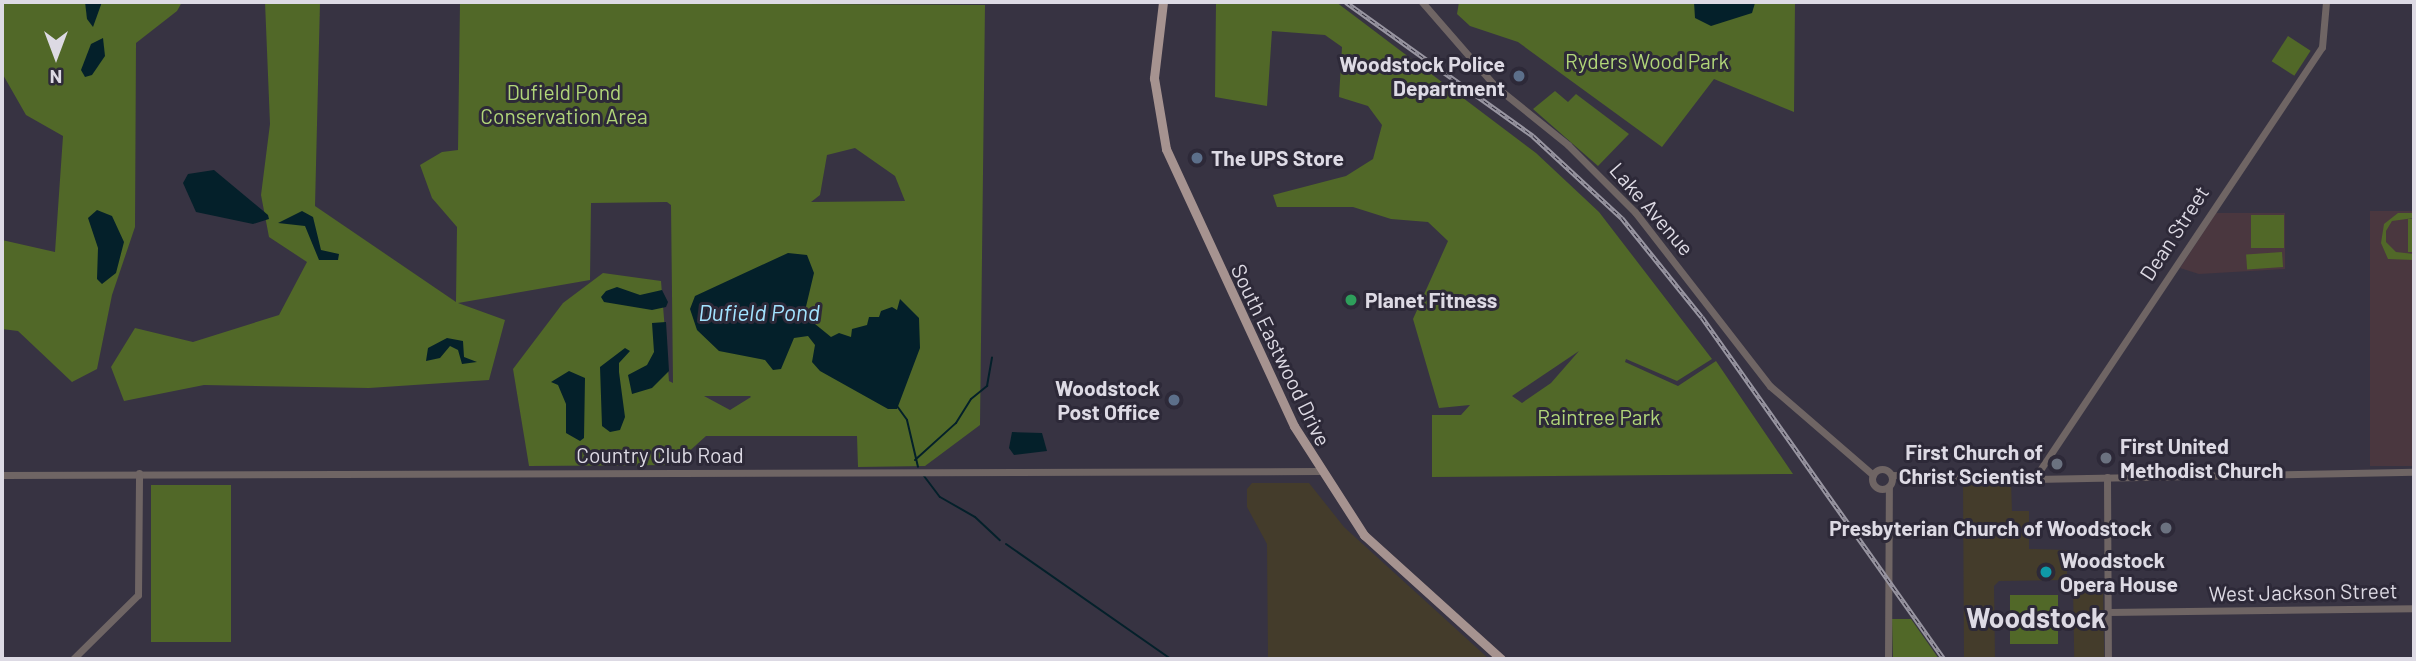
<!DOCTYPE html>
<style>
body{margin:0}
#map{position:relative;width:2416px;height:661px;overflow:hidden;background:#373342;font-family:Barlow,sans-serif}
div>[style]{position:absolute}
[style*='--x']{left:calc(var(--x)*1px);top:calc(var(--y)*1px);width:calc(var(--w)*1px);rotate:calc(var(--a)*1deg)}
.commercial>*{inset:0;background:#443c2b;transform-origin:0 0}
.education>*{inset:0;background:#4a373f;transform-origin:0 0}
.green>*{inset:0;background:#516828;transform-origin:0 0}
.water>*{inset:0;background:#04202a}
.stream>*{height:2px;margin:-1px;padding:0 1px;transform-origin:1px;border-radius:1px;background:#04202a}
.tertiary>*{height:7px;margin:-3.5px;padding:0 3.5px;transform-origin:3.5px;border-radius:3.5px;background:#6f6564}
.tertiary>.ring{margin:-3.5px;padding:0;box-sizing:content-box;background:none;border:7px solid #6f6564;border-radius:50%}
.primary>*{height:9px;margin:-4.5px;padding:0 4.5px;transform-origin:4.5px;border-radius:4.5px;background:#a69390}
.rail>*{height:4.5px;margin-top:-2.25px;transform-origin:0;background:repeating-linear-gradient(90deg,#2d2938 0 5px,#9996a2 0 10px);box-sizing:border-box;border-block:2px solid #9996a2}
.dots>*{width:19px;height:19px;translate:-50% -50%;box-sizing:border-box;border:4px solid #2d2938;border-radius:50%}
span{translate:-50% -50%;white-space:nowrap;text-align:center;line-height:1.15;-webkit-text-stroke:6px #2d2938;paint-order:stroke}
.park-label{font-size:21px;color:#b1d679}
.poi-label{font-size:21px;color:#dddae4;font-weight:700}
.right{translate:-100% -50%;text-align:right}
.left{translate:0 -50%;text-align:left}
.street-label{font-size:21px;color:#dddae4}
.water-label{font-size:23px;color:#a2e3ff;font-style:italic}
.district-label{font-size:28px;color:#dddae4;font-weight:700}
.frame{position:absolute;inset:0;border:4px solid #dddae4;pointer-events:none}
.north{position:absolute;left:21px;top:21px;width:70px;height:70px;-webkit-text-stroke:5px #2d2938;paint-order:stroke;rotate:180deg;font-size:19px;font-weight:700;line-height:28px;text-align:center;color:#dddae4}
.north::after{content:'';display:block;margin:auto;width:24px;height:32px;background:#dddae4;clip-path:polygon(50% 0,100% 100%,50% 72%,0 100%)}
</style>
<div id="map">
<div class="commercial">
<i style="clip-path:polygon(1963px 481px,2011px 482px,2012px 511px,2029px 511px,2029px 549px,2067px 550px,2067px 580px,1999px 581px,1994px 586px,1995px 659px,1964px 659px)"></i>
<i style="clip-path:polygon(1252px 483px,1309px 483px,1344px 527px,1489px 659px,1268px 659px,1267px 544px,1247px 507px,1247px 489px)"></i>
<i style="left:2103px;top:586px;width:73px;height:30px;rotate:89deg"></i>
</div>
<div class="education">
<i style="left:2414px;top:211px;width:255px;height:44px;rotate:90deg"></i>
<i style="clip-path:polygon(2216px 213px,2285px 213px,2285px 269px,2199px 274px,2180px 268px)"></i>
</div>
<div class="green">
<i style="clip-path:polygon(2px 2px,182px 2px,177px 11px,136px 43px,135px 227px,112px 295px,97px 369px,72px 382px,18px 331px,2px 329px,2px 240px,55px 252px,63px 136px,26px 115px,2px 73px)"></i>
<i style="clip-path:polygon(evenodd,265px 2px,320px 2px,315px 206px,456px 302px,457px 227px,432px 198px,420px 165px,442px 152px,458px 150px,460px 2px,985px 5px,980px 425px,925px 466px,858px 467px,857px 436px,706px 436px,674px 465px,529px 466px,513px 369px,563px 303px,603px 273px,661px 281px,669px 381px,673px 383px,671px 205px,667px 202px,591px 203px,590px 280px,458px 303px,505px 320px,489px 380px,369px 388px,204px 385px,124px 401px,111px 367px,135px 328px,193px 342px,279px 315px,307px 262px,269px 237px,261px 195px,270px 124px,265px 2px,855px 148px,895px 176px,905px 201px,811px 202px,820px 195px,827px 155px,855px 148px,265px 2px,704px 396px,750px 396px,751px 397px,730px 410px,704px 396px)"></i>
<i style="clip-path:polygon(evenodd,1216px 2px,1336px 2px,1536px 153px,1599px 212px,1712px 359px,1677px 381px,1626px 359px,1625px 362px,1678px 386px,1716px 361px,1793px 474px,1432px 477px,1432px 415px,1461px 415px,1470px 405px,1439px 408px,1413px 319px,1448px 241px,1428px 222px,1391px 219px,1353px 207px,1277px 207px,1273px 195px,1346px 176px,1373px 159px,1382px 125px,1368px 106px,1339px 97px,1342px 47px,1325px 35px,1272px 31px,1267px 106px,1215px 97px,1216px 2px,1579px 351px,1551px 383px,1522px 403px,1512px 396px,1579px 351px)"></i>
<i style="clip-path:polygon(1459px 2px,1795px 2px,1794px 112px,1714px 79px,1662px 147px,1518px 42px,1470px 26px,1457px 14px)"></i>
<i style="left:2288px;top:36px;width:27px;height:30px;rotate:33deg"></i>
<i style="clip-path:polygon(1555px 91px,1568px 102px,1576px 94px,1629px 134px,1598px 166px,1533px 109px)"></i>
<i style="clip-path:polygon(2398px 213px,2414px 213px,2414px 218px,2392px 221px,2386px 231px,2386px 242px,2396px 252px,2414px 254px,2414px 260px,2388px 259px,2381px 243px,2384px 224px)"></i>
<i style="left:2251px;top:215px;width:33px;height:33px"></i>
<i style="left:2408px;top:219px;width:6px;height:33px"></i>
<i style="left:2282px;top:252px;width:15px;height:36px;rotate:86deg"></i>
<i style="left:151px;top:485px;width:80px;height:157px"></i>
<i style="left:2010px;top:595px;width:48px;height:49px"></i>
<i style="clip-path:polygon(1892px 619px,1911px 619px,1939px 659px,1893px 659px)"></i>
</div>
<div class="water">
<i style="clip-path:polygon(85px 2px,102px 2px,93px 27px,87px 19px)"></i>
<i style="clip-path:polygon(1694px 2px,1755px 2px,1755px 3px,1752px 13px,1711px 26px,1695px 18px)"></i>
<i style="clip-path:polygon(103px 38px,105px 56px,92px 75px,85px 77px,81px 70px,91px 44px)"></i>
<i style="clip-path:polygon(214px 170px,268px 215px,269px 219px,253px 224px,196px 212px,183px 183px,188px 174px)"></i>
<i style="clip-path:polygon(97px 210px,112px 216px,124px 242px,116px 273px,102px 284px,97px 279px,98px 248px,88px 218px)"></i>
<i style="clip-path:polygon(302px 211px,313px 217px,321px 250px,339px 254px,338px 260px,319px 260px,305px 226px,278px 223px)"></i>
<i style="clip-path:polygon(788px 253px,807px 255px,814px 273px,804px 315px,831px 337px,839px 333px,851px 337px,852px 329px,867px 325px,869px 317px,879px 317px,881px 311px,892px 307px,897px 310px,900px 299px,919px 318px,920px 348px,897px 409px,888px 409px,820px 371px,812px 362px,815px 345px,808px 336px,794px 338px,781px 369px,773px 370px,765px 360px,719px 351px,697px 330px,690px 309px,695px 296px)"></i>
<i style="clip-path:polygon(617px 287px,640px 295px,662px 290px,668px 302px,666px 307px,652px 310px,604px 302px,601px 297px,606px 291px)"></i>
<i style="clip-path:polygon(666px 322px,669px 371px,652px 388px,632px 394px,628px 375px,647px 365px,654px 352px,652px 323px)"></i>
<i style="clip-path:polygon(447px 338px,463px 341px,464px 357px,477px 362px,462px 364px,458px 350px,450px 346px,440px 358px,426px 361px,428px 348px)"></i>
<i style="clip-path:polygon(625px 348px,630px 351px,619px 363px,619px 372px,625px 417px,620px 430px,610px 432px,602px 426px,600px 367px)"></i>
<i style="clip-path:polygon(569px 371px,585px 378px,584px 438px,580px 441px,566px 433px,566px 404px,558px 385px,551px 382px)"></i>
<i style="clip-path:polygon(1012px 432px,1042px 433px,1047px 451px,1014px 455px,1009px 448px)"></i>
</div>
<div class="stream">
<i style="--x:897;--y:406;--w:17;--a:54"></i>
<i style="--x:907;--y:420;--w:48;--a:76.8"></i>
<i style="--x:915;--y:460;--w:55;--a:-42.1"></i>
<i style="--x:956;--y:423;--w:28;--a:-58"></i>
<i style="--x:971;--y:399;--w:21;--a:-39"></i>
<i style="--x:987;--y:386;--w:29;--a:-80"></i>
<i style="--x:924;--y:476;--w:26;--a:53"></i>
<i style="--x:940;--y:497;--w:40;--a:29.7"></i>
<i style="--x:975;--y:517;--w:34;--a:43"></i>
<i style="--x:1006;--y:544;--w:201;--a:34.9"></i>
</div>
<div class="tertiary">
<i style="--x:1422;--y:2;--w:111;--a:49"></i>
<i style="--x:1495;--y:86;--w:94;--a:38.9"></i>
<i style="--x:1568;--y:145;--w:95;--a:45"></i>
<i style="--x:1635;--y:212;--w:220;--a:52.2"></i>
<i style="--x:1770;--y:386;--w:136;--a:40.8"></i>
<i class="ring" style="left:1872px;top:469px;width:13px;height:13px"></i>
<i style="--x:2;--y:475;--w:1317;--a:-0.17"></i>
<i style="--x:1892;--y:475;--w:142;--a:1.6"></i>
<i style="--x:2034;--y:479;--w:380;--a:-1.1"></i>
<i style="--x:2107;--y:477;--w:182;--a:89.7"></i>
<i style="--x:2034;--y:479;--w:519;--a:-56.31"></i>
<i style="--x:2322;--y:47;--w:45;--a:-84.9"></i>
<i style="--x:2108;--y:612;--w:306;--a:-0.7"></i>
<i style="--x:73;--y:659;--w:91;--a:-44.6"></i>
<i style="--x:138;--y:595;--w:122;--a:-89.5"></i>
<i style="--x:1888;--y:659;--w:172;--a:-89.7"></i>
</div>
<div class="primary">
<i style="--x:1163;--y:2;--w:77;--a:96.8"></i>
<i style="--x:1154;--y:78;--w:72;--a:80.4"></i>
<i style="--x:1166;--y:149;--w:305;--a:65.2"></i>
<i style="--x:1294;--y:426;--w:130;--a:57.3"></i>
<i style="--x:1364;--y:535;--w:185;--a:42.1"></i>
</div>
<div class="rail">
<i style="--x:1346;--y:2;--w:230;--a:35.6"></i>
<i style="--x:1533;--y:136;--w:121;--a:42.7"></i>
<i style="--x:1622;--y:218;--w:127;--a:51.1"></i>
<i style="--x:1702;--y:317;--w:419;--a:54.7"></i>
</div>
<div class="dots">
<i style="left:1519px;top:76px;background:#5c6f8a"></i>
<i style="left:1197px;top:158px;background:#5c6f8a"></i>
<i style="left:1351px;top:300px;background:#2e9e5b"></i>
<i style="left:1174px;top:400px;background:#5c6f8a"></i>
<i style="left:2106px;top:458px;background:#6b7280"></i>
<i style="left:2057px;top:464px;background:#6b7280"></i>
<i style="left:2166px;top:528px;background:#6b7280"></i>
<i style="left:2046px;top:572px;background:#0f9aa8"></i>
</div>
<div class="park-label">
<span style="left:1647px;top:61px">Ryders Wood Park</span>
<span style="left:564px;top:104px">Dufield Pond<br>Conservation Area</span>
<span style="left:1599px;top:417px">Raintree Park</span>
</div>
<div class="poi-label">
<span class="right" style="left:1505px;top:76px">Woodstock Police<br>Department</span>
<span class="left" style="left:1211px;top:158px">The UPS Store</span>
<span class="left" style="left:1365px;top:300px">Planet Fitness</span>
<span class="right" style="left:1160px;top:400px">Woodstock<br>Post Office</span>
<span class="left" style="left:2120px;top:458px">First United<br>Methodist Church</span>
<span class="right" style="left:2043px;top:464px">First Church of<br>Christ Scientist</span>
<span class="right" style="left:2152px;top:528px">Presbyterian Church of Woodstock</span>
<span class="left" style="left:2060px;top:572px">Woodstock<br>Opera House</span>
</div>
<div class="street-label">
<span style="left:1652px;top:209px;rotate:49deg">Lake Avenue</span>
<span style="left:2174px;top:233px;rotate:-57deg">Dean Street</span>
<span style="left:1281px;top:355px;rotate:64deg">South Eastwood Drive</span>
<span style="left:660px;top:455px">Country Club Road</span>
<span style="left:2303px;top:592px;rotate:-1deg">West Jackson Street</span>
</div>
<div class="water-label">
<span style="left:759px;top:312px">Dufield Pond</span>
</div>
<div class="district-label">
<span style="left:2036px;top:617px">Woodstock</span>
</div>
<div class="frame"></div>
<div class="north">N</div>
</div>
